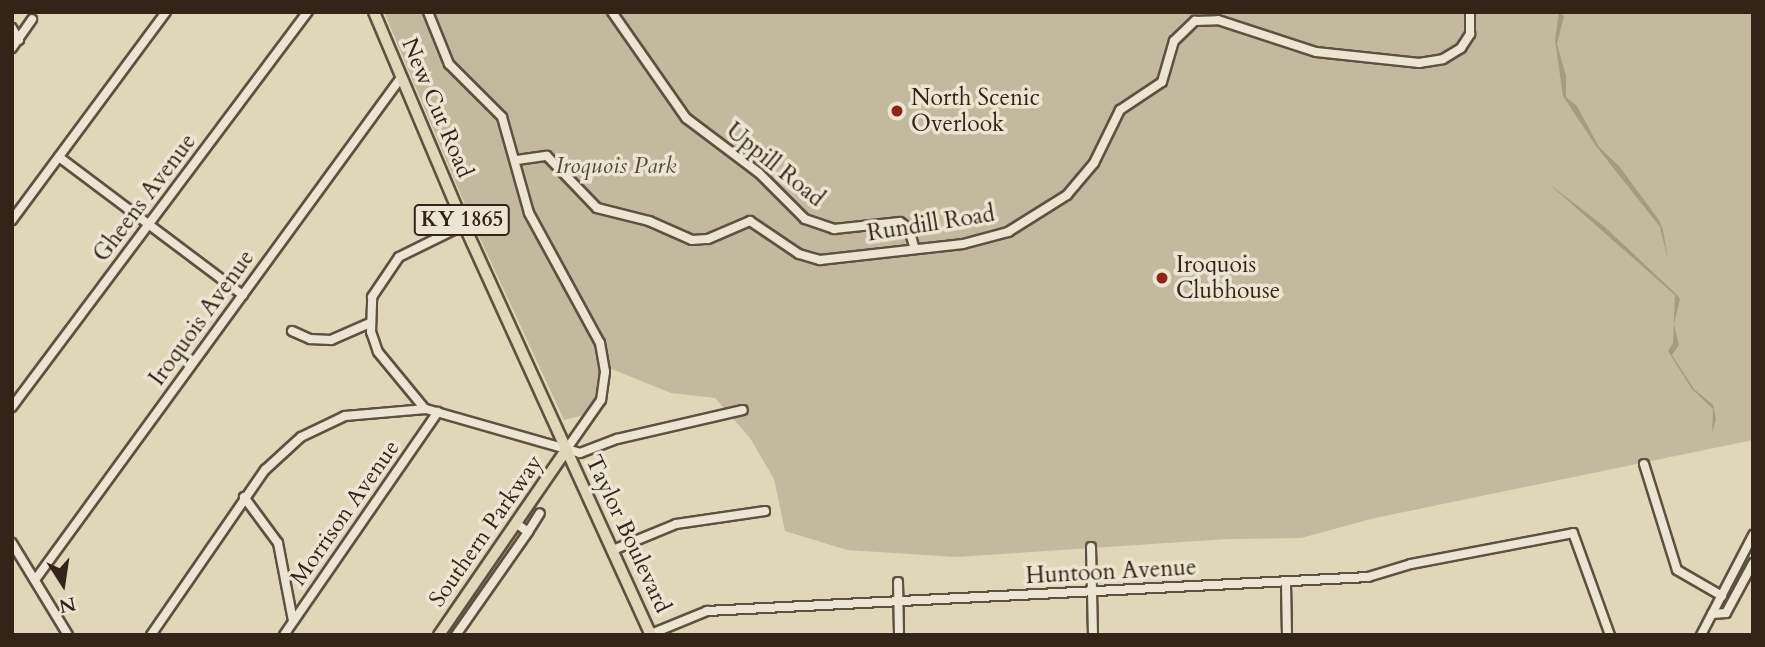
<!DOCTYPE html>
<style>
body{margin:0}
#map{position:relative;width:1765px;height:647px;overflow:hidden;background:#e0d7b9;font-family:Cardo,serif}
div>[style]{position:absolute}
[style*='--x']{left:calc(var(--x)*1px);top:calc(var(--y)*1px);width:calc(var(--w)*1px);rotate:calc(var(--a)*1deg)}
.green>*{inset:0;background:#c3b99e}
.water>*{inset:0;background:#a59a82}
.roads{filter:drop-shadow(2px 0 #5e5140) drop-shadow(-2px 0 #5e5140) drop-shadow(0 2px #5e5140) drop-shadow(0 -2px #5e5140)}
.minor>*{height:8px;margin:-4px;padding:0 4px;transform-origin:4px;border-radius:4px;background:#ebe5d2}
.major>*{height:10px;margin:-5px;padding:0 5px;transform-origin:5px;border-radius:5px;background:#e0d7b9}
.dots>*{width:19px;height:19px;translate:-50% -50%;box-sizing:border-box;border:4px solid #ebe5d2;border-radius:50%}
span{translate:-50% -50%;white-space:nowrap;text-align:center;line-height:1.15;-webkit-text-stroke:7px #ebe5d2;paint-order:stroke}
.shield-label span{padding:2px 5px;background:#ebe5d2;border:2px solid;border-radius:5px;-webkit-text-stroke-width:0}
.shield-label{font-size:21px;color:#332418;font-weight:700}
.poi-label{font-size:23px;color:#332418}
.left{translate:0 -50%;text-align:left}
.street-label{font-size:23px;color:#332418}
.park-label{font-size:23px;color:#57493a;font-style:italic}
.frame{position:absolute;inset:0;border:14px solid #332418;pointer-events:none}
.north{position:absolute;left:28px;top:549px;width:70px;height:70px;-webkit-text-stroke:5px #ebe5d2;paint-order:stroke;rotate:168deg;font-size:19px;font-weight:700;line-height:28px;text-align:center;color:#332418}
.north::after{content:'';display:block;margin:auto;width:24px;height:32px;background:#332418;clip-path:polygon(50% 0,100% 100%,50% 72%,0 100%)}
</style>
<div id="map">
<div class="green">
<i style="clip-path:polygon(384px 12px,1753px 12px,1753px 440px,1375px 518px,1301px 538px,1228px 539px,956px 557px,847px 550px,785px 531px,774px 479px,750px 438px,715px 398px,671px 393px,604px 366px,604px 381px,592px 413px,564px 420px,472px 221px)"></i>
</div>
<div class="water">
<i style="clip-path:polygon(1559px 12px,1564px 16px,1557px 44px,1566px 76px,1566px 97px,1577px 106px,1599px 147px,1619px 166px,1659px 220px,1663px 230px,1668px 260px,1660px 227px,1596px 146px,1563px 96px,1555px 40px)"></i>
<i style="clip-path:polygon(1549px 184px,1605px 227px,1677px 295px,1680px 299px,1674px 324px,1679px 345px,1672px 355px,1694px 389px,1713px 405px,1716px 419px,1712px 433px,1713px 409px,1692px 389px,1668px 351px,1673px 343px,1675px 295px)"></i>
</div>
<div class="roads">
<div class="minor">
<i style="--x:428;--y:12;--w:56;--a:68"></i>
<i style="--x:449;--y:64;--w:75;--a:45"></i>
<i style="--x:502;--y:117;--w:100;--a:74.3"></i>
<i style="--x:529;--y:213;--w:148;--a:61.4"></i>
<i style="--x:600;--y:343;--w:29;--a:80"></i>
<i style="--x:605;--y:372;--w:28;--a:98"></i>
<i style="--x:601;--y:400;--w:61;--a:125"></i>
<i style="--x:612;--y:12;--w:129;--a:55.1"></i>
<i style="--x:686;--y:118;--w:91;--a:37"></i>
<i style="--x:759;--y:173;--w:65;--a:45"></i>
<i style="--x:805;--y:219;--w:31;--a:19"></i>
<i style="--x:834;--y:229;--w:66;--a:-6.1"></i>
<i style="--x:900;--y:222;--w:11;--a:38"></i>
<i style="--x:909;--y:229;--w:19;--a:74"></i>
<i style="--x:12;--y:28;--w:14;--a:60"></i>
<i style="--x:12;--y:48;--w:35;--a:-55"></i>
<i style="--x:59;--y:157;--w:230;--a:36.9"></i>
<i style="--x:517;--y:160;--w:30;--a:-8"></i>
<i style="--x:547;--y:156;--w:72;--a:46.1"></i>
<i style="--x:597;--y:208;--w:54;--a:14"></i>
<i style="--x:649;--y:221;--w:47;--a:23.8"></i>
<i style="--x:692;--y:240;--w:16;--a:-4"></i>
<i style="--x:708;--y:239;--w:46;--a:-23.2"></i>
<i style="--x:750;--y:221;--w:59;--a:34"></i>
<i style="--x:799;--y:254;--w:22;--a:16"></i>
<i style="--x:820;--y:260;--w:144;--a:-6.4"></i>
<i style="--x:963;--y:244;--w:47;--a:-14.9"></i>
<i style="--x:1008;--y:232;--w:70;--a:-32.1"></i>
<i style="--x:1067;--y:195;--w:42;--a:-49.8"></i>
<i style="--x:1094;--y:163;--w:59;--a:-63.9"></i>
<i style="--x:1120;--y:110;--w:50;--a:-33.7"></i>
<i style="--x:1162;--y:82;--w:43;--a:-73.7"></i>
<i style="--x:1174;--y:41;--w:29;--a:-44"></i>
<i style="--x:1195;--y:21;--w:23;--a:-2"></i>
<i style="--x:1218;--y:20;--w:103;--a:18.1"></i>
<i style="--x:1316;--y:52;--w:104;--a:6.1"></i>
<i style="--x:1419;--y:63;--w:24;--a:-9"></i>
<i style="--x:1443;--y:59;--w:21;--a:-31"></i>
<i style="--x:1461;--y:48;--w:17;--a:-57"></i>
<i style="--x:1470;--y:34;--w:22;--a:-90"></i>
<i style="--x:12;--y:220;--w:259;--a:-53.5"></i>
<i style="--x:292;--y:331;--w:20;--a:24"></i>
<i style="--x:310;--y:339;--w:21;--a:3"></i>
<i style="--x:331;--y:340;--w:43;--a:-23.6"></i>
<i style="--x:12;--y:407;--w:494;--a:-53.2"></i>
<i style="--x:425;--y:409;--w:74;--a:-129.5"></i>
<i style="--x:378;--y:352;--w:21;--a:-109"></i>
<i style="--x:371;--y:332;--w:35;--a:-88"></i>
<i style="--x:372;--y:297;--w:48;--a:-56"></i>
<i style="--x:399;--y:257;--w:72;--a:-26.2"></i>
<i style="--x:1644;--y:464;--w:111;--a:72.7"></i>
<i style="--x:1677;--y:570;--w:52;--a:30"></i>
<i style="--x:244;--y:497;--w:57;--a:53.5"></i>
<i style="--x:278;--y:543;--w:79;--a:79.1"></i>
<i style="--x:528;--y:532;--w:22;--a:-58"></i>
<i style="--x:12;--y:543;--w:108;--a:58.7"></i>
<i style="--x:1091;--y:547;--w:88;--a:88.7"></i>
<i style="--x:613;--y:550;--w:68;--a:-22.4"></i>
<i style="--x:676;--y:524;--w:90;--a:-8.3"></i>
<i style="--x:35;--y:580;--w:620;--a:-53.93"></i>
<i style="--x:898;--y:582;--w:53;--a:88.9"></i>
<i style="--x:1286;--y:583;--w:52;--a:88.9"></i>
<i style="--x:1712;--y:614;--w:14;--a:-4"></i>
<i style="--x:1726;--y:613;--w:57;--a:-61.6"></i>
<i style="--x:651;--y:634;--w:61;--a:-22.3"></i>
<i style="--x:707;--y:611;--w:662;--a:-2.94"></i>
<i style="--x:1368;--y:577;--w:45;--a:-16.8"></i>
<i style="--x:1411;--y:564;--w:165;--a:-10.8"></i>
<i style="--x:1573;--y:533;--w:109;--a:70.1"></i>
<i style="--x:151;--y:635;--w:201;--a:-55.4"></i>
<i style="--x:265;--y:470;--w:49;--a:-42.5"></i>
<i style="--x:301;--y:437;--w:49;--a:-25.5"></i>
<i style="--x:345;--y:416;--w:81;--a:-4.9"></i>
<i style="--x:426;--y:409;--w:160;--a:15.9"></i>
<i style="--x:580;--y:453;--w:40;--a:-21"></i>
<i style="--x:617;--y:439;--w:129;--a:-13"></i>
<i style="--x:284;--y:635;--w:271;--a:-55.4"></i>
<i style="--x:456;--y:635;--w:126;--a:-55"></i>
<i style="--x:528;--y:532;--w:14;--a:-144"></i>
<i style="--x:1701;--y:635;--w:113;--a:-62.5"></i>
</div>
<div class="major">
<i style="--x:374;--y:12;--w:231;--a:67.1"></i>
<i style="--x:464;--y:225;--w:451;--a:65.5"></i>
<i style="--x:439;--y:635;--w:224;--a:-55.5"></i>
</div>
</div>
<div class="dots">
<i style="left:897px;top:111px;background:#8f2418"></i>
<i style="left:1162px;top:278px;background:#8f2418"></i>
</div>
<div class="shield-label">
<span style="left:462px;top:220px">KY 1865</span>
</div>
<div class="poi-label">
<span class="left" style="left:911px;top:111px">North Scenic<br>Overlook</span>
<span class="left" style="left:1176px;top:278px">Iroquois<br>Clubhouse</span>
</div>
<div class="street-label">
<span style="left:437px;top:108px;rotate:67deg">New Cut Road</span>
<span style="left:775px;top:165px;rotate:39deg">Uppill Road</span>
<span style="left:145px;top:198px;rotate:-53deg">Gheens Avenue</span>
<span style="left:931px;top:224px;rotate:-9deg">Rundill Road</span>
<span style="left:202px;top:318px;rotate:-54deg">Iroquois Avenue</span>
<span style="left:345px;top:513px;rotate:-55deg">Morrison Avenue</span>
<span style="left:486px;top:531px;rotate:-55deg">Southern Parkway</span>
<span style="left:628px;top:534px;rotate:65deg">Taylor Boulevard</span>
<span style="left:1111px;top:572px;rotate:-3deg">Huntoon Avenue</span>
</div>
<div class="park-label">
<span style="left:616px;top:166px">Iroquois Park</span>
</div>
<div class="frame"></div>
<div class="north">N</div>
</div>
